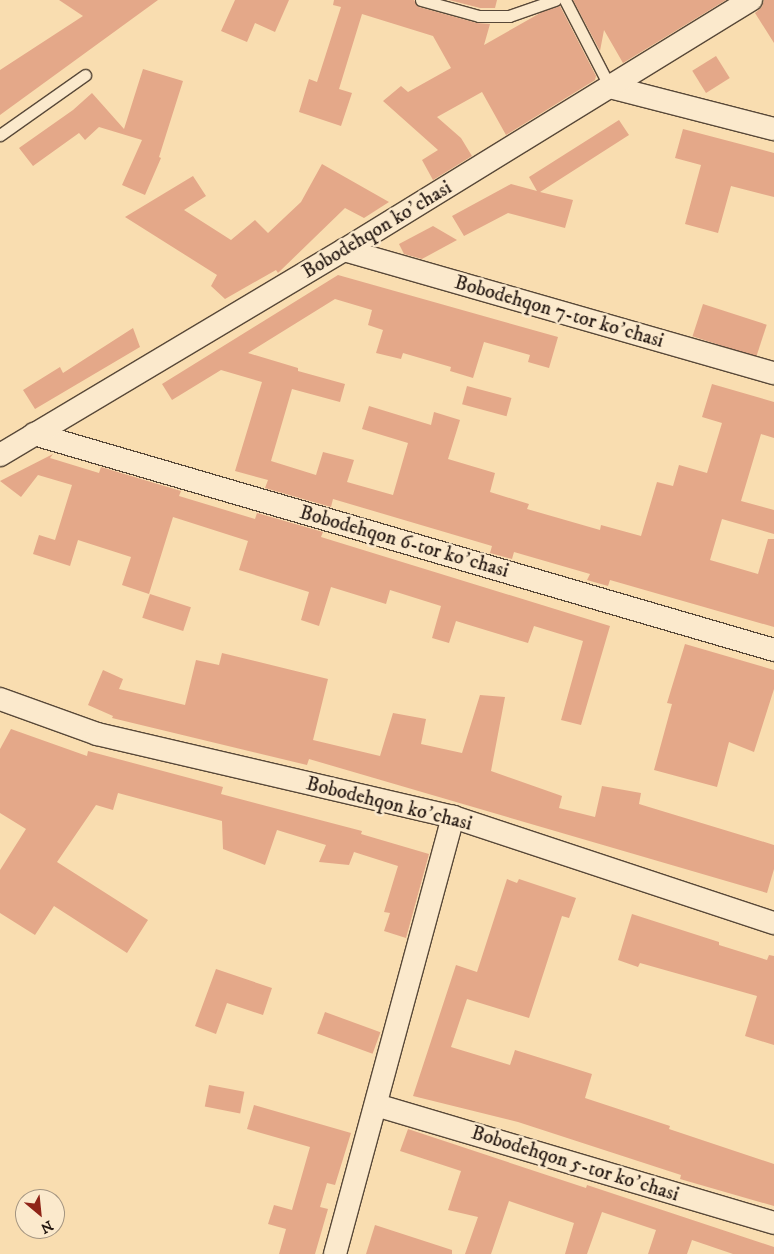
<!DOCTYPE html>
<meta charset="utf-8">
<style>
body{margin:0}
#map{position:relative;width:774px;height:1254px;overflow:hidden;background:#f9ddb0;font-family:"IM FELL DW Pica",serif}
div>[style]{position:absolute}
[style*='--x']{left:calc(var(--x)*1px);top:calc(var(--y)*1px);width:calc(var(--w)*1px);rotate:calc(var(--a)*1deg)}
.building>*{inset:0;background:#e4a889;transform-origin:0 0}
.roads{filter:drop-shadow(1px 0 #584838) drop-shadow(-1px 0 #584838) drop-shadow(0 1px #584838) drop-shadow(0 -1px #584838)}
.service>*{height:11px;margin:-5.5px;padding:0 5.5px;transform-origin:5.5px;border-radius:5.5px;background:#fbe9cc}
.minor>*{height:22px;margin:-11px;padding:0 11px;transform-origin:11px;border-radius:11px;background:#fbe9cc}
span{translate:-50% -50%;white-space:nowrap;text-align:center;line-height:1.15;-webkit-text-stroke:5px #fbe9cc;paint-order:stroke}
.street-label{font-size:20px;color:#221610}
.north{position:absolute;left:15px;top:1189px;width:50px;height:50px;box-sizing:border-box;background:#fbe9cc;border:1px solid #a49581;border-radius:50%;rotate:152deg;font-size:14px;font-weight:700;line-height:20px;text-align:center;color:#221610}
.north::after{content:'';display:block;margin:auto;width:18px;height:22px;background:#8f2418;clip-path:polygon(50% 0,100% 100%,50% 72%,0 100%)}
</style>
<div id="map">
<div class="building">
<i style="clip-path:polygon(59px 0,158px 0,0 115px,0 70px,83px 16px)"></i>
<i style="clip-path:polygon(235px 0,289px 0,275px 32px,255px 23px,247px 42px,221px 31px)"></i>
<i style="clip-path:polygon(334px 0,414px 0,419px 7px,477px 23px,490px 24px,484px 45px,542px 12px,560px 6px,596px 76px,595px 80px,506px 135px,482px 92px,437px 117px,461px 138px,472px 156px,433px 180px,422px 160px,438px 150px,383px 101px,401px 86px,408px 92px,451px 68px,433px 36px,362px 14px,339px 89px,352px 93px,341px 126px,299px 112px,309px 79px,317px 82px,341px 7px,333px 5px)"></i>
<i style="clip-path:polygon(449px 0,497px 0,495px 8px,480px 8px)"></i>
<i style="clip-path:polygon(573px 0,726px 0,623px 63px,604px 30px,600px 51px)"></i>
<i style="clip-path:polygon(764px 0,774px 0,774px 43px,755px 13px,762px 7px)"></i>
<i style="left:716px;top:56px;width:26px;height:28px;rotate:58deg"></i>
<i style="clip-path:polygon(143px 69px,183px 81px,159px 157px,161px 158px,145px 195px,122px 185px,142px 140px,99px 127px,85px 140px,79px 133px,33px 166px,19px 148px,73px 110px,92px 93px,124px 129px)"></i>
<i style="clip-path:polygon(619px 120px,629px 135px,540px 192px,573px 200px,565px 228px,508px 213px,464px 236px,452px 216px,511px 184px,537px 191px,529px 177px)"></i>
<i style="clip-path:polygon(683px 129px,774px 153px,774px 197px,731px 186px,718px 233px,685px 224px,701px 165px,675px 158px)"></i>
<i style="clip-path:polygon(322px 164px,389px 202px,364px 218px,345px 208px,278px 273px,276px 270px,225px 299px,211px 286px,217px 275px,125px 217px,193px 176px,206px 196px,184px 210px,231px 240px,255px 220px,268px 233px,301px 202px)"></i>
<i style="clip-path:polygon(433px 226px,457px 240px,422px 259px,404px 254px,399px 244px)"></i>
<i style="clip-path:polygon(338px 275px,558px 337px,549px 368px,528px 362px,530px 355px,484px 342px,473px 378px,450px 371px,451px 367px,403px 353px,401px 359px,376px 353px,383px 330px,368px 325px,372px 310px,335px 299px,248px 353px,298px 368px,298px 371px,345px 384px,340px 402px,292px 389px,271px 461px,316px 475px,323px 452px,354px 460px,347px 482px,393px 495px,408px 443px,362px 429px,369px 406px,431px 425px,434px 412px,460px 420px,448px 459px,495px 473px,490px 492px,529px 504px,527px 509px,600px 530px,601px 525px,641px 536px,657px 482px,673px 486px,679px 465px,707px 473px,722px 423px,702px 417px,712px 384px,774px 402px,774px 438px,761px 434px,741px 501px,774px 510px,774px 534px,722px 519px,710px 560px,758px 574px,768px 539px,774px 539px,774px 627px,610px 580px,608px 586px,587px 580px,590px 574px,514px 552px,512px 559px,490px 553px,492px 546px,333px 499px,331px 507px,265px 488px,268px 480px,235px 471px,262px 382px,221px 370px,172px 400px,162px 384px)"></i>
<i style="left:703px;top:304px;width:67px;height:34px;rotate:18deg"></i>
<i style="clip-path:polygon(133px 328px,140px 347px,35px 409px,23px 390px,60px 367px,63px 373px)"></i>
<i style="left:467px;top:386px;width:46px;height:19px;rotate:15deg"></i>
<i style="clip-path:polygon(53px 454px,50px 458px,99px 473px,101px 467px,181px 491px,179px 496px,255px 519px,257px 513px,323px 532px,321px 537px,610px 626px,581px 725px,561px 720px,583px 641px,534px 626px,528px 643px,456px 621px,449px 643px,432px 638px,441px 606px,390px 590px,386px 604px,331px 587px,319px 626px,301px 620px,309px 592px,239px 570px,248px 541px,173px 517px,149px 594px,122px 585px,131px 557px,78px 540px,70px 566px,33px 554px,39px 535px,55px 540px,72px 485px,38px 475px,21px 497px,0 481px)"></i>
<i style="left:150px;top:594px;width:43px;height:25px;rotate:18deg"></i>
<i style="clip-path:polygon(685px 644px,774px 670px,774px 689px,754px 752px,729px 742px,717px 787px,654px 770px,672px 704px,667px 703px)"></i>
<i style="clip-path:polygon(222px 653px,328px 679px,313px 740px,380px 756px,393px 713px,426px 719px,421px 744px,462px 753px,480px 695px,505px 697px,491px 771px,562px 796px,559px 808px,595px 817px,602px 786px,641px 793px,639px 804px,774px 845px,774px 869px,767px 893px,309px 759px,307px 765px,112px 718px,113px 716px,88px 705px,103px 670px,123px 679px,119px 689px,185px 705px,196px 660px,219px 665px)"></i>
<i style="clip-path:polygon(11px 729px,87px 756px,88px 751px,223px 787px,221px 794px,362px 831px,361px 834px,429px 854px,406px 938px,384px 931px,390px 913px,384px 912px,398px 866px,354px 852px,349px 865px,319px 862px,326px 845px,277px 830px,265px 865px,223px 849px,222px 821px,118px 793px,113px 810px,96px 805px,57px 862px,148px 920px,127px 953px,54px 906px,35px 935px,0 913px,0 870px,26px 829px,0 813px,0 749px)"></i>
<i style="clip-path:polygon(507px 879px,517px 883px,519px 879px,576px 898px,569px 918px,562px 916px,529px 1018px,467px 999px,451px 1047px,510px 1065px,515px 1050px,592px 1074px,585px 1098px,670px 1126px,669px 1129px,774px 1164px,774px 1206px,680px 1179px,681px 1175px,518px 1122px,413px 1096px,456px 965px,477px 972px)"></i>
<i style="clip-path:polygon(632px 914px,719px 942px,719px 945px,767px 960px,769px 955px,774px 956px,774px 1045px,745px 1036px,757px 996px,640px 963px,638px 967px,618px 960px)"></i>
<i style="clip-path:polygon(216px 969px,272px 988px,263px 1015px,227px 1003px,216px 1034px,195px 1026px)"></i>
<i style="left:325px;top:1012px;width:59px;height:23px;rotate:20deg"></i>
<i style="left:209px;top:1085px;width:36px;height:22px;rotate:11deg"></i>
<i style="clip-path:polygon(254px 1105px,351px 1133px,335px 1185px,327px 1183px,320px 1207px,328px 1209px,315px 1254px,279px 1254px,286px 1229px,268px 1224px,274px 1205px,292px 1210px,310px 1147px,247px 1129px)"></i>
<i style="clip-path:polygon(408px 1129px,586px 1188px,587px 1185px,774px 1247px,774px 1254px,733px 1254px,692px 1240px,687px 1254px,648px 1254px,656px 1230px,602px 1212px,587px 1254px,565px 1254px,574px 1223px,509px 1201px,491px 1254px,465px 1254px,478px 1217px,448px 1210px,461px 1171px,400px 1151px)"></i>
<i style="clip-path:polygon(375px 1225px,452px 1250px,452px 1254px,366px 1254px)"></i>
</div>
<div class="roads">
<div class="service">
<i style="--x:421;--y:0;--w:60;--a:15.4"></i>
<i style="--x:479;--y:16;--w:30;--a:0"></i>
<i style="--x:509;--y:16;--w:49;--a:-19.2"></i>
<i style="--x:565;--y:0;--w:98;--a:62.7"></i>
<i style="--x:0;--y:135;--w:104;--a:-35.2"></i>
</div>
<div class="minor">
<i style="--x:610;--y:87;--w:169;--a:14.4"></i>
<i style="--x:344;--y:250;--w:447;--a:16"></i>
<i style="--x:34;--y:434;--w:771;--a:16.27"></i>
<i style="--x:0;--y:455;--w:400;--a:-30.8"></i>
<i style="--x:344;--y:250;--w:478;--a:-31.6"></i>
<i style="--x:0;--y:699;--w:103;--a:19.8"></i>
<i style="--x:97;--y:734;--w:366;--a:13.1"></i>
<i style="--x:453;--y:817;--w:338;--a:18.3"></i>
<i style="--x:376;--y:1105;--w:415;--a:16.5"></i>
<i style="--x:335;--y:1254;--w:453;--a:-74.9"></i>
</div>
</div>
<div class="street-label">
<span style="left:377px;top:230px;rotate:-31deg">Bobodehqon koʼchasi</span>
<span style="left:559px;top:312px;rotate:16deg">Bobodehqon 7-tor koʼchasi</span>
<span style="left:404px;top:542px;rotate:16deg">Bobodehqon 6-tor koʼchasi</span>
<span style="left:389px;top:804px;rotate:14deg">Bobodehqon koʼchasi</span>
<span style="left:575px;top:1164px;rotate:17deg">Bobodehqon 5-tor koʼchasi</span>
</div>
<div class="north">N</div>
</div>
